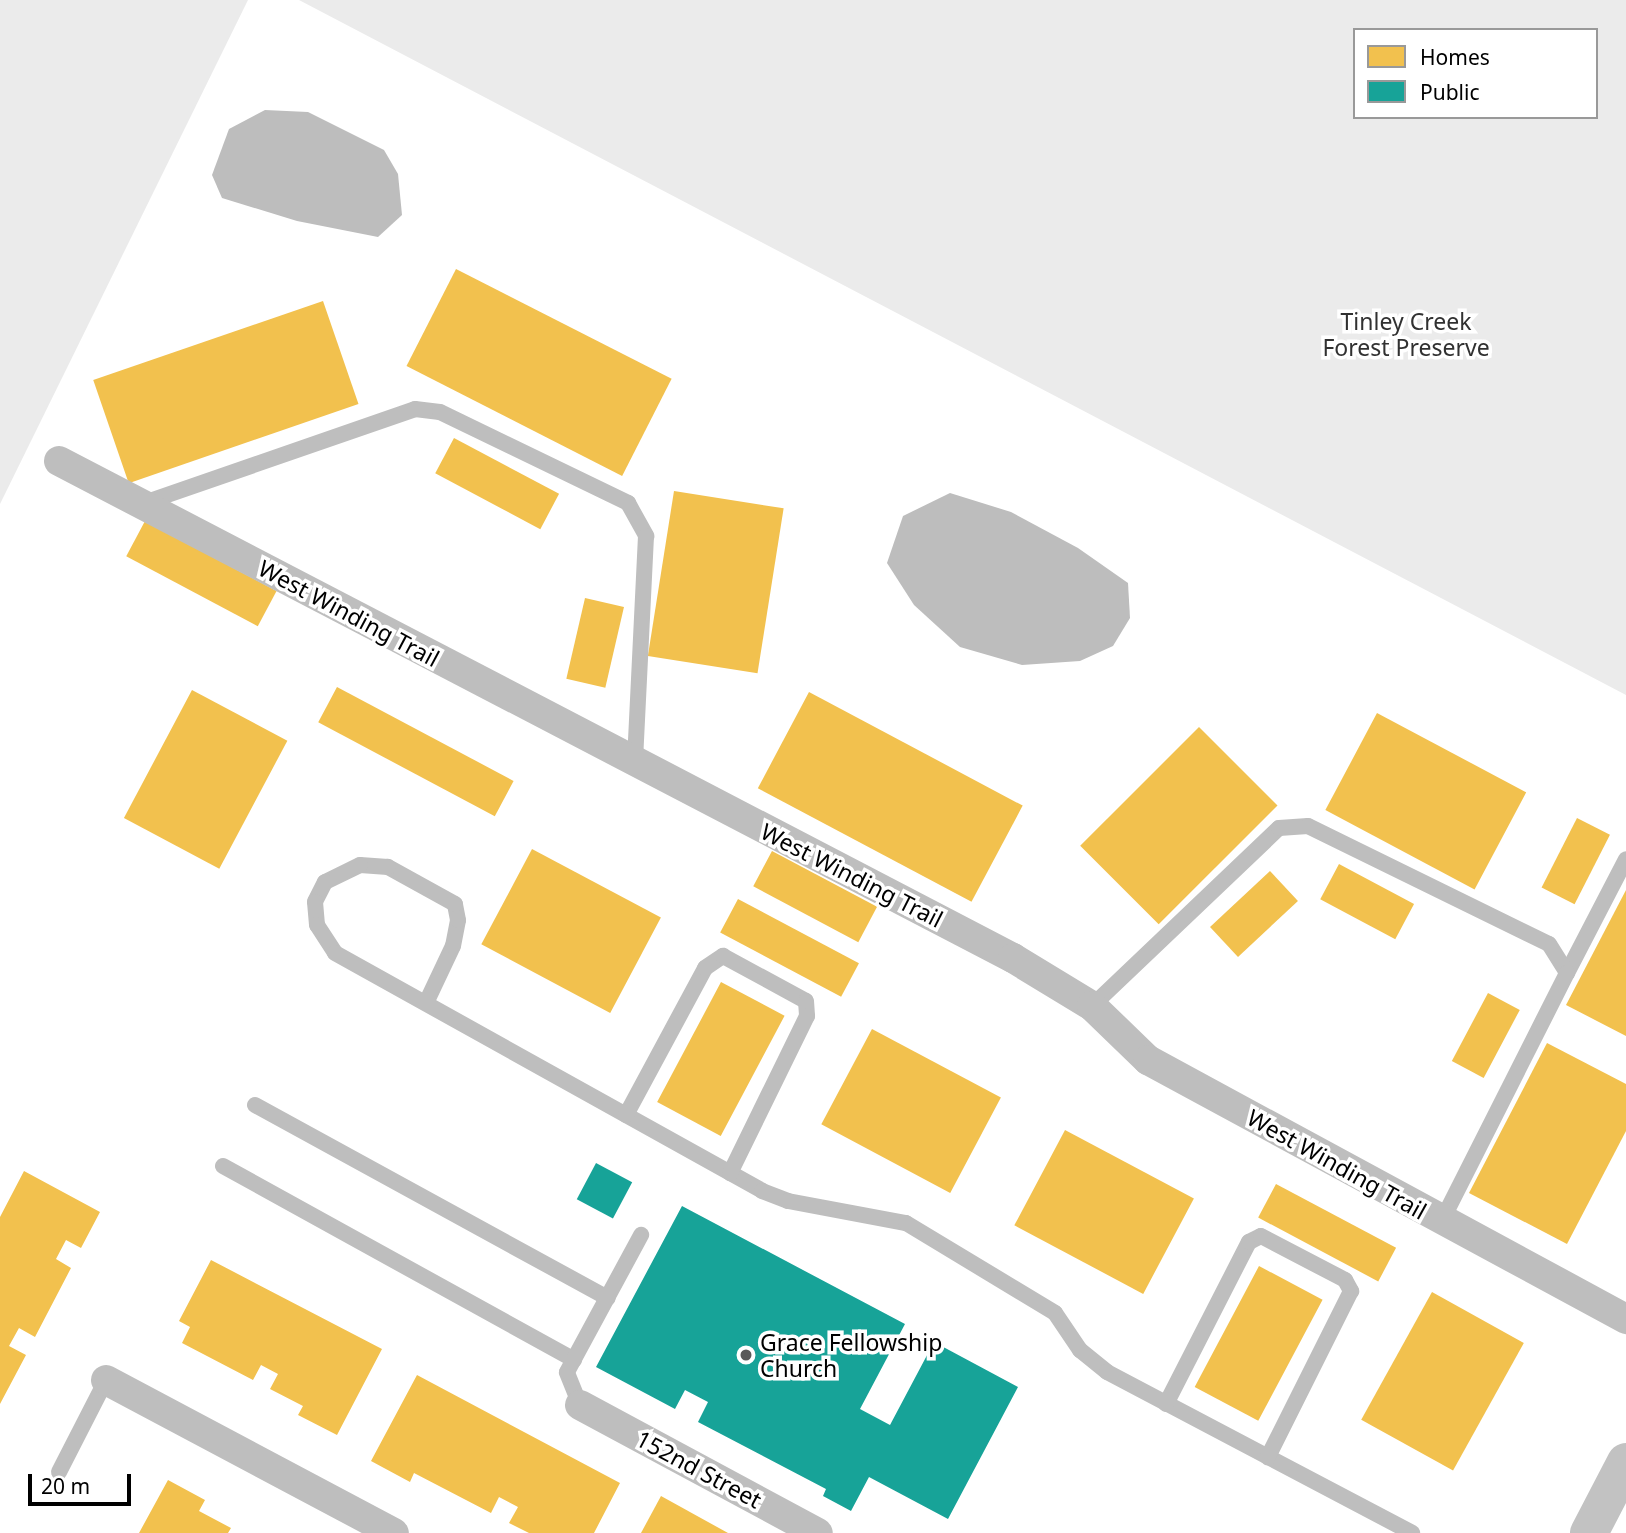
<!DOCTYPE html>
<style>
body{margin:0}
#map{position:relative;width:1626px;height:1533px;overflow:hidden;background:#fff;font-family:"Noto Sans",sans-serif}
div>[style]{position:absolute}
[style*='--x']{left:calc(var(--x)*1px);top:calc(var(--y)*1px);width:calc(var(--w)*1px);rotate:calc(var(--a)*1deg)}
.green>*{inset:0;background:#ebebeb}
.water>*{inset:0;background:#bdbdbd}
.homes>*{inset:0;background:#f2c14e;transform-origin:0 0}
.public>*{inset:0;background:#17a398;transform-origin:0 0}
.lane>*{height:16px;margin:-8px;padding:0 8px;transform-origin:8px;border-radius:8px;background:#bebebe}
.street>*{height:30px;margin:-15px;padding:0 15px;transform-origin:15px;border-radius:15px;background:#bebebe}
.secondary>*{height:38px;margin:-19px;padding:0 19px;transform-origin:19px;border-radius:19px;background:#c2c2c2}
.dots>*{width:19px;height:19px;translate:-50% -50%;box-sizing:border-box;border:4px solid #fff;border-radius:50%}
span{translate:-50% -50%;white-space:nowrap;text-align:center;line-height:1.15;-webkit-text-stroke:7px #fff;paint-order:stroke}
.park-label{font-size:23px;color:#313131}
.street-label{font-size:23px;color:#000}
.poi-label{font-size:23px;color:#000}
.left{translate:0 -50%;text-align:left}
.legend{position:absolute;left:1353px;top:28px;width:245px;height:91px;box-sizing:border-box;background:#fff;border:2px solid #999;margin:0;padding:9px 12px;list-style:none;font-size:21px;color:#000}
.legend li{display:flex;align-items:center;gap:14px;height:35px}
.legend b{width:35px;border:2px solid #999}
.scale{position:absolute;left:28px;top:1474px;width:103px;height:32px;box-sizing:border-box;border:4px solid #000;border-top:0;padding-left:9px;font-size:21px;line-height:24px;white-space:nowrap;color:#000;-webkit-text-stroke:5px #fff;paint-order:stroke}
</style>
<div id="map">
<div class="green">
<i style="clip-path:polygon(0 0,248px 0,0 504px)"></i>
<i style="clip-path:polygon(evenodd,299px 0,1626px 0,1626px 695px,1269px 508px,299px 0,1355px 30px,1596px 30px,1596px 117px,1355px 117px,1355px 30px)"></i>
</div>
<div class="water">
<i style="clip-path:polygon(265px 110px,308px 112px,384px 150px,398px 174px,402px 215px,378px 237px,297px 221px,222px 198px,212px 175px,229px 129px)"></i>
<i style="clip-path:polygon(950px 493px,1011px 512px,1078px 548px,1128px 583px,1130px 618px,1113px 646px,1080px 661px,1022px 665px,960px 647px,914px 605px,887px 563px,903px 516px)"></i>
</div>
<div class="homes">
<i style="left:456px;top:269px;width:242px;height:109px;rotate:27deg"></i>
<i style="left:323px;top:301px;width:109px;height:243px;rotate:71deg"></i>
<i style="left:454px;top:438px;width:119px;height:40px;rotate:28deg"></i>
<i style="left:674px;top:491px;width:111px;height:167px;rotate:9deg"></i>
<i style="left:145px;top:521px;width:149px;height:40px;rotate:28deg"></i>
<i style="left:585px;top:598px;width:40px;height:83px;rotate:13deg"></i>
<i style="left:337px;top:687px;width:200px;height:40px;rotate:28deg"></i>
<i style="left:192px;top:690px;width:108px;height:145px;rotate:28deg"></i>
<i style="left:809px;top:692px;width:242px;height:109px;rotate:28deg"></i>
<i style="left:1377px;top:713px;width:169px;height:110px;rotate:28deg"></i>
<i style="left:1199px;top:727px;width:111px;height:168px;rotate:45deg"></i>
<i style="left:1577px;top:818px;width:37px;height:78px;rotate:27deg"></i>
<i style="left:532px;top:849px;width:146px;height:108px;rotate:28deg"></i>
<i style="left:772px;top:851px;width:119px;height:40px;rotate:28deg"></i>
<i style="left:1339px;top:864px;width:85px;height:40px;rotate:28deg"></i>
<i style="left:1270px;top:871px;width:41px;height:82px;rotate:47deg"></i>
<i style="clip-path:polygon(1626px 890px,1626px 1036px,1566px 1005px)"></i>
<i style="left:738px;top:899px;width:137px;height:38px;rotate:28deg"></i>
<i style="left:721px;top:982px;width:72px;height:136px;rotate:28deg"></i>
<i style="left:1488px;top:993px;width:36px;height:77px;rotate:28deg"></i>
<i style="left:872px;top:1029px;width:146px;height:108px;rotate:28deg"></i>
<i style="clip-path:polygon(1547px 1043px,1626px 1084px,1626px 1131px,1567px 1244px,1469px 1193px)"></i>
<i style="left:1065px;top:1130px;width:146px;height:108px;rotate:28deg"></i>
<i style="clip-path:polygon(24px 1171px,100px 1212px,81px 1248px,66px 1240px,56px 1259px,71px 1268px,35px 1337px,19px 1328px,9px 1346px,26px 1355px,0 1404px,0 1217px)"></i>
<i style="left:1276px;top:1184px;width:136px;height:38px;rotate:28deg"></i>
<i style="clip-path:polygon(211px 1260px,382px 1349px,337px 1435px,298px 1415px,303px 1406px,270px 1389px,278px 1374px,261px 1365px,253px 1380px,182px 1343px,190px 1327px,179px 1321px)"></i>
<i style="left:1259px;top:1266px;width:72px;height:137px;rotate:28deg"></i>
<i style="left:1432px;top:1292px;width:105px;height:146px;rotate:29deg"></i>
<i style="clip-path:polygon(417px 1375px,620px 1483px,594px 1533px,529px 1533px,509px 1523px,518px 1507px,499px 1497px,491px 1513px,414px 1473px,410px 1482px,371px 1461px)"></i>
<i style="clip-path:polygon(168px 1480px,205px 1500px,199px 1511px,231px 1528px,228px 1533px,139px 1533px)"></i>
<i style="clip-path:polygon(661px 1496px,728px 1533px,641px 1533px)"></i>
</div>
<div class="public">
<i style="left:596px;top:1163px;width:41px;height:41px;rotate:28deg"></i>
<i style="clip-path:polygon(682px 1206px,905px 1324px,860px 1409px,890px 1425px,934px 1342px,1018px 1387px,948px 1519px,869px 1477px,851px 1511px,823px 1496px,826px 1489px,698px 1422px,708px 1402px,685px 1390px,675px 1409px,596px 1367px)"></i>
</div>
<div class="lane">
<i style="--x:141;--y:504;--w:290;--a:-19.1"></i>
<i style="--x:415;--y:409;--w:25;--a:7"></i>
<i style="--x:440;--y:412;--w:209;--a:25.8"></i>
<i style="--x:628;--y:503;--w:38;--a:61"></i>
<i style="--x:646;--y:536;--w:225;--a:92.8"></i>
<i style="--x:1567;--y:973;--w:128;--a:-62.6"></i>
<i style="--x:426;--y:1003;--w:63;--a:-64.7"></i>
<i style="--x:453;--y:946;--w:26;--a:-79"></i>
<i style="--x:458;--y:920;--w:16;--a:-101"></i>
<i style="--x:455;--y:904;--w:77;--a:-151.1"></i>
<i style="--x:388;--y:867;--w:28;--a:-176"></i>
<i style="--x:360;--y:865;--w:39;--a:154"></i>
<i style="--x:325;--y:882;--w:22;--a:117"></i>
<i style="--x:315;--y:902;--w:23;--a:85"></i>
<i style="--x:317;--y:925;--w:33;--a:57"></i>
<i style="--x:335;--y:953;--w:489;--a:29.1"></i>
<i style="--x:762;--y:1191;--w:28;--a:21"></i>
<i style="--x:788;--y:1201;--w:120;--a:10.6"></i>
<i style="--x:906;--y:1223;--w:174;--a:31.1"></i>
<i style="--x:1055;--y:1313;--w:45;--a:56"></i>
<i style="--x:1080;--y:1350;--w:35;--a:39"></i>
<i style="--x:1107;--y:1372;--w:345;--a:27.8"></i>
<i style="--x:1092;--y:1006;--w:258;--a:-43.6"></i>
<i style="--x:1279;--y:828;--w:29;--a:-4"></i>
<i style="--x:1308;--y:826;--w:268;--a:26.1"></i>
<i style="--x:1549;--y:944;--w:34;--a:58"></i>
<i style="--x:1567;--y:973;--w:279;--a:116.8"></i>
<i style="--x:255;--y:1105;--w:402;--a:28.7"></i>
<i style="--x:626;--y:1115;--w:167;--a:-61.7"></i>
<i style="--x:705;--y:968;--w:22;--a:-34"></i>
<i style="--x:723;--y:956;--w:94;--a:28.5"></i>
<i style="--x:806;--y:1001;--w:15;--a:86"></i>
<i style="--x:807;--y:1016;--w:175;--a:116.1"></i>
<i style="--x:223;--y:1166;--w:401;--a:28.9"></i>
<i style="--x:1166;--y:1404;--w:182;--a:-62.9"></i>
<i style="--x:1249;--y:1242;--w:13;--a:-27"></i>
<i style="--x:1261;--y:1236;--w:95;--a:27.6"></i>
<i style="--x:1345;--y:1280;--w:13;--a:61"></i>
<i style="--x:1351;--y:1291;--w:186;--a:116.6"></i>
<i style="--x:580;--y:1405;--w:35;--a:-112"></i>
<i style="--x:567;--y:1372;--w:156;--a:-61.6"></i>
<i style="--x:59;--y:1472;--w:103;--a:-62.9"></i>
</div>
<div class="street">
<i style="--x:59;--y:461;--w:1076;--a:27.52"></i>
<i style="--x:1013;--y:958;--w:92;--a:31.3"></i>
<i style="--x:1092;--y:1006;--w:78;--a:44"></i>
<i style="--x:1148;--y:1060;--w:544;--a:28.45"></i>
<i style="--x:106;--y:1380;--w:326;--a:28"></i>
<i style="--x:580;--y:1405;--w:270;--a:28.3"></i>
</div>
<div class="secondary">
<i style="--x:1589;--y:1533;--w:80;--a:-62.5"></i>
</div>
<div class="dots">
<i style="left:746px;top:1355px;background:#595959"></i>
</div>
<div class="park-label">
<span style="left:1406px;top:334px">Tinley Creek<br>Forest Preserve</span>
</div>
<div class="street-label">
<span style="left:349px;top:613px;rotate:28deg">West Winding Trail</span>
<span style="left:852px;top:875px;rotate:27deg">West Winding Trail</span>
<span style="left:1337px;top:1164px;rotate:29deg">West Winding Trail</span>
<span style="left:699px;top:1469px;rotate:28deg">152nd Street</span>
</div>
<div class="poi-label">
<span class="left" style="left:760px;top:1355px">Grace Fellowship<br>Church</span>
</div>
<ul class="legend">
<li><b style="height:19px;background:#f2c14e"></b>Homes</li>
<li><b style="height:19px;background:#17a398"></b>Public</li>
</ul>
<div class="scale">20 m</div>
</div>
